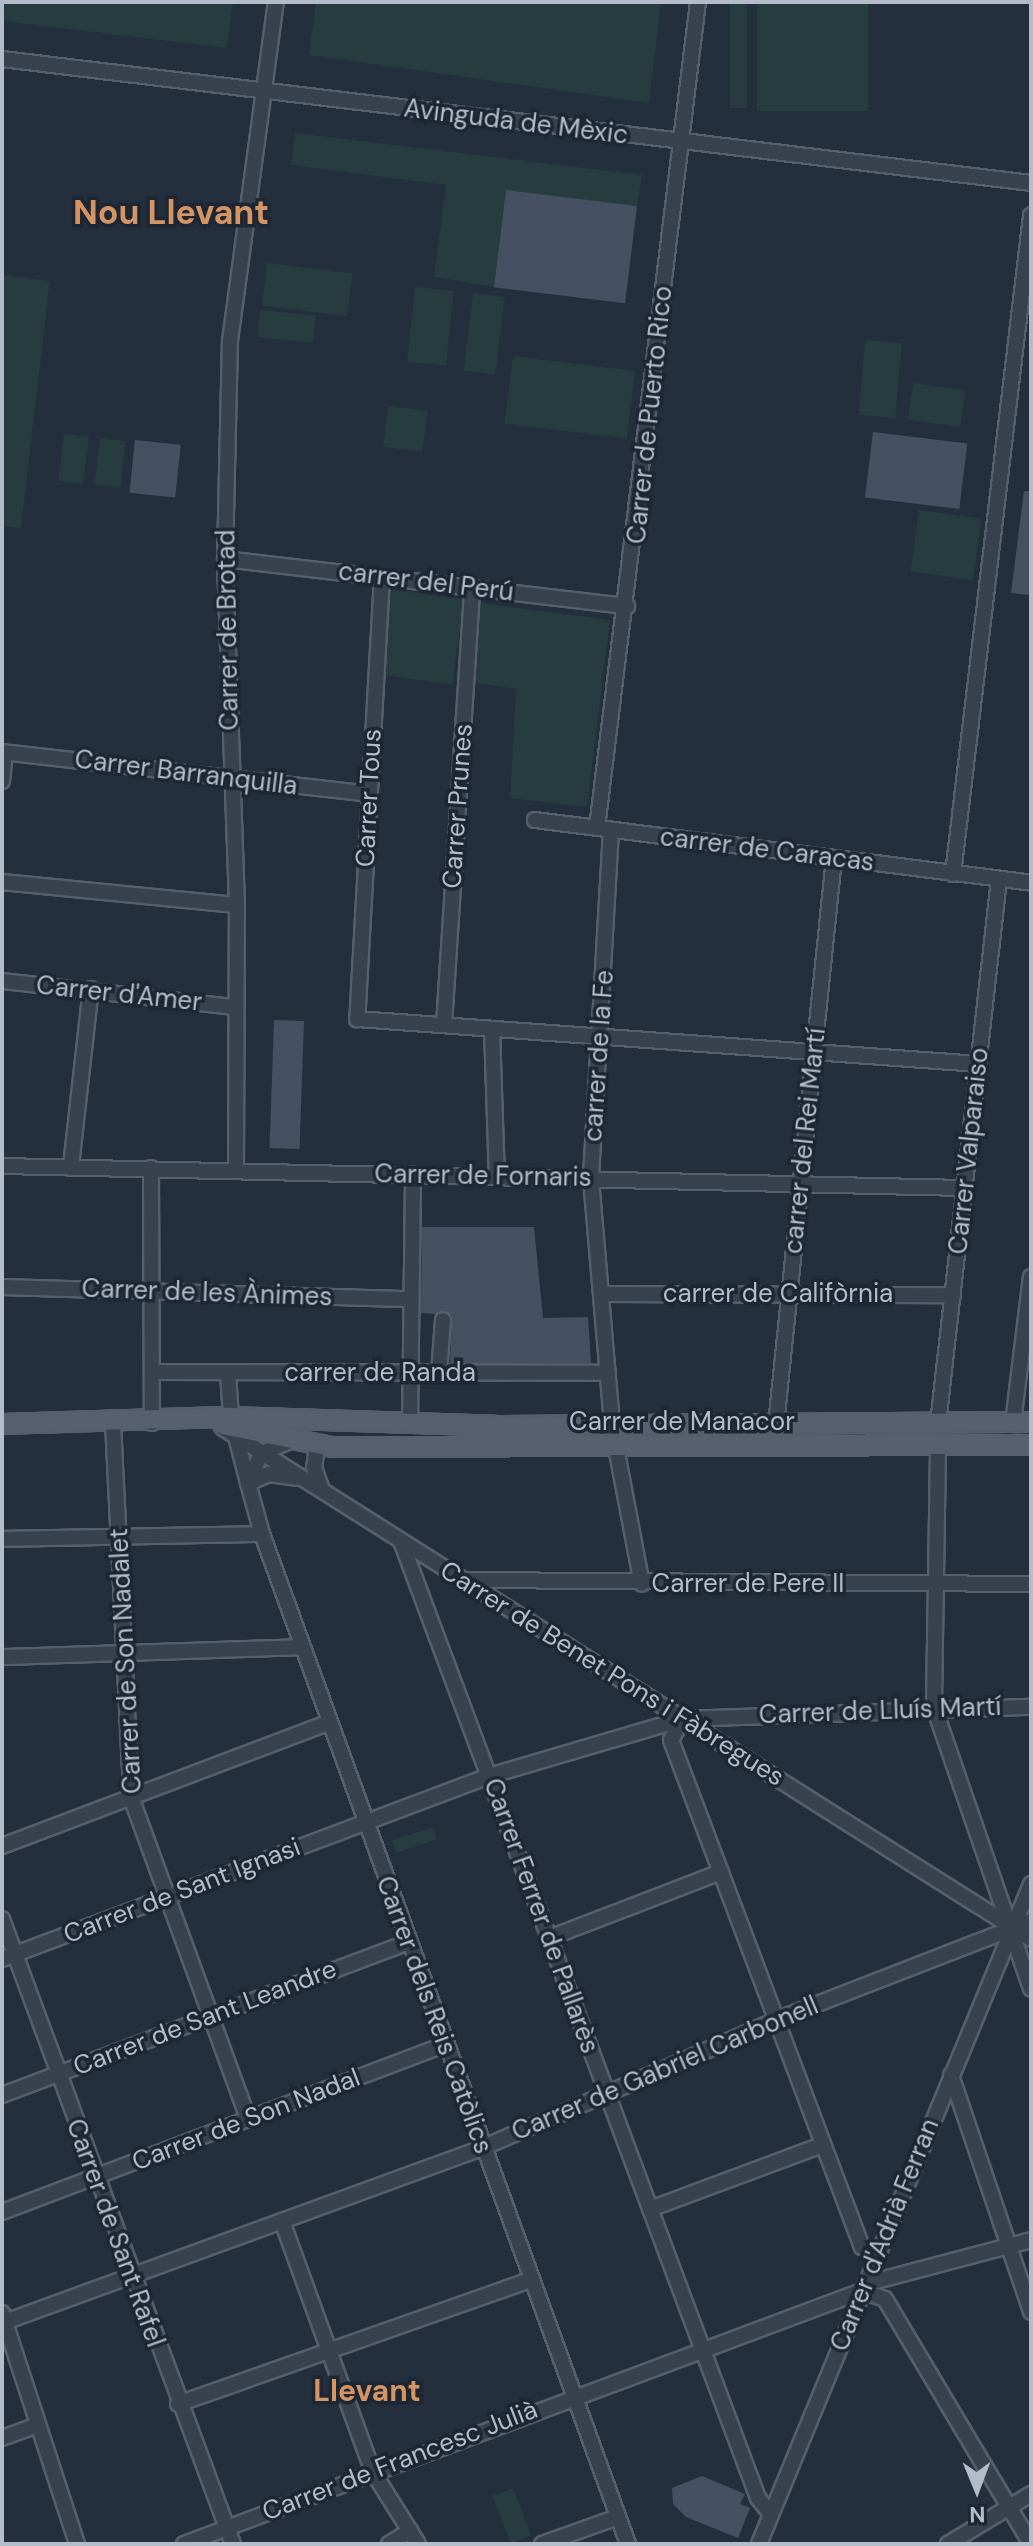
<!DOCTYPE html>
<meta charset="utf-8">
<style>
body{margin:0}
#map{position:relative;width:1033px;height:2546px;overflow:hidden;background:#242f3e;font-family:"DM Sans",sans-serif}
div>[style]{position:absolute}
[style*='--x']{left:calc(var(--x)*1px);top:calc(var(--y)*1px);width:calc(var(--w)*1px);rotate:calc(var(--a)*1deg)}
.green>*{inset:0;background:#263c3f;transform-origin:0 0}
.building>*{inset:0;background:#455162;transform-origin:0 0}
.roads{filter:drop-shadow(2px 0 #565f6c) drop-shadow(-2px 0 #565f6c) drop-shadow(0 2px #565f6c) drop-shadow(0 -2px #565f6c)}
.minor>*{height:14px;margin:-7px;padding:0 7px;transform-origin:7px;border-radius:7px;background:#38414e}
.major>*{height:18px;margin:-9px;padding:0 9px;transform-origin:9px;border-radius:9px;background:#56606e}
span{translate:-50% -50%;white-space:nowrap;text-align:center;line-height:1.15;-webkit-text-stroke:7px #1d2633;paint-order:stroke}
.street-label{font-size:26px;color:#b4bcc9}
.quarter-label{font-size:30px;color:#d59563;font-weight:700}
.district-label{font-size:34px;color:#d59563;font-weight:700}
.frame{position:absolute;inset:0;border:4px solid #b4bcc9;pointer-events:none}
.north{position:absolute;left:937px;top:2450px;width:80px;height:80px;-webkit-text-stroke:6px #1d2633;paint-order:stroke;rotate:179deg;font-size:22px;font-weight:700;line-height:32px;text-align:center;color:#b4bcc9}
.north::after{content:'';display:block;margin:auto;width:28px;height:36px;background:#b4bcc9;clip-path:polygon(50% 0,100% 100%,50% 72%,0 100%)}
</style>
<div id="map">
<div class="green">
<i style="clip-path:polygon(2px 2px,233px 2px,227px 48px,2px 21px)"></i>
<i style="clip-path:polygon(316px 2px,661px 2px,649px 103px,309px 55px)"></i>
<i style="left:730px;top:2px;width:17px;height:106px"></i>
<i style="left:757px;top:2px;width:111px;height:109px"></i>
<i style="clip-path:polygon(295px 133px,642px 175px,637px 206px,507px 191px,495px 287px,434px 277px,446px 185px,291px 165px)"></i>
<i style="left:267px;top:263px;width:86px;height:43px;rotate:7deg"></i>
<i style="clip-path:polygon(2px 275px,50px 281px,21px 528px,2px 526px)"></i>
<i style="left:415px;top:287px;width:39px;height:75px;rotate:6deg"></i>
<i style="left:473px;top:293px;width:32px;height:78px;rotate:7deg"></i>
<i style="left:260px;top:310px;width:56px;height:27px;rotate:6deg"></i>
<i style="left:865px;top:340px;width:37px;height:75px;rotate:5deg"></i>
<i style="left:513px;top:356px;width:123px;height:68px;rotate:7deg"></i>
<i style="left:913px;top:383px;width:53px;height:37px;rotate:8deg"></i>
<i style="left:388px;top:406px;width:40px;height:41px;rotate:7deg"></i>
<i style="left:64px;top:434px;width:25px;height:47px;rotate:7deg"></i>
<i style="left:100px;top:438px;width:26px;height:47px;rotate:7deg"></i>
<i style="left:919px;top:510px;width:63px;height:62px;rotate:8deg"></i>
<i style="left:390px;top:589px;width:75px;height:86px;rotate:8deg"></i>
<i style="clip-path:polygon(480px 603px,610px 620px,587px 807px,510px 798px,516px 689px,471px 682px)"></i>
<i style="left:433px;top:1827px;width:13px;height:43px;rotate:72deg"></i>
<i style="left:513px;top:2488px;width:51px;height:22px;rotate:69deg"></i>
</div>
<div class="building">
<i style="left:506px;top:190px;width:132px;height:98px;rotate:7deg"></i>
<i style="left:873px;top:432px;width:95px;height:66px;rotate:7deg"></i>
<i style="left:135px;top:440px;width:46px;height:53px;rotate:6deg"></i>
<i style="clip-path:polygon(1024px 491px,1031px 491px,1031px 595px,1011px 593px)"></i>
<i style="left:274px;top:1020px;width:30px;height:128px;rotate:2deg"></i>
<i style="clip-path:polygon(422px 1227px,534px 1227px,543px 1318px,588px 1317px,591px 1363px,450px 1363px,452px 1315px,421px 1313px)"></i>
<i style="clip-path:polygon(702px 2476px,745px 2494px,740px 2504px,750px 2508px,738px 2538px,686px 2517px,673px 2504px,672px 2488px)"></i>
</div>
<div class="roads">
<div class="minor">
<i style="--x:2;--y:59;--w:1036;--a:6.87"></i>
<i style="--x:225;--y:559;--w:405;--a:6.7"></i>
<i style="--x:382;--y:577;--w:443;--a:93.2"></i>
<i style="--x:357;--y:1019;--w:624;--a:4.14"></i>
<i style="--x:2;--y:752;--w:369;--a:6.5"></i>
<i style="--x:2;--y:781;--w:28;--a:-84"></i>
<i style="--x:535;--y:820;--w:500;--a:7.2"></i>
<i style="--x:597;--y:828;--w:832;--a:-83.03"></i>
<i style="--x:611;--y:830;--w:350;--a:93.3"></i>
<i style="--x:591;--y:1179;--w:247;--a:85.1"></i>
<i style="--x:953;--y:874;--w:663;--a:-83.24"></i>
<i style="--x:2;--y:882;--w:236;--a:5.6"></i>
<i style="--x:2;--y:981;--w:234;--a:6.4"></i>
<i style="--x:444;--y:1025;--w:439;--a:-86.3"></i>
<i style="--x:492;--y:1029;--w:147;--a:88.1"></i>
<i style="--x:2;--y:1166;--w:963;--a:1.31"></i>
<i style="--x:71;--y:1166;--w:178;--a:-83.6"></i>
<i style="--x:151;--y:1168;--w:255;--a:89.8"></i>
<i style="--x:236;--y:1170;--w:265;--a:-89.8"></i>
<i style="--x:237;--y:905;--w:346;--a:-92"></i>
<i style="--x:225;--y:559;--w:218;--a:-88.7"></i>
<i style="--x:230;--y:341;--w:342;--a:-82.3"></i>
<i style="--x:2;--y:1287;--w:409;--a:1.7"></i>
<i style="--x:604;--y:1294;--w:349;--a:0.2"></i>
<i style="--x:152;--y:1372;--w:456;--a:0.1"></i>
<i style="--x:228;--y:1373;--w:44;--a:86.1"></i>
<i style="--x:231;--y:1417;--w:68;--a:75.6"></i>
<i style="--x:248;--y:1483;--w:23;--a:-23"></i>
<i style="--x:269;--y:1474;--w:28;--a:8"></i>
<i style="--x:439;--y:1373;--w:53;--a:-85.7"></i>
<i style="--x:113;--y:1423;--w:374;--a:87.2"></i>
<i style="--x:131;--y:1797;--w:343;--a:70"></i>
<i style="--x:1013;--y:1423;--w:147;--a:-83"></i>
<i style="--x:938;--y:1424;--w:548;--a:-83.61"></i>
<i style="--x:410;--y:1425;--w:251;--a:-89.3"></i>
<i style="--x:776;--y:1425;--w:570;--a:-84.16"></i>
<i style="--x:223;--y:1428;--w:956;--a:32.31"></i>
<i style="--x:294;--y:1439;--w:36;--a:156"></i>
<i style="--x:261;--y:1454;--w:32;--a:114"></i>
<i style="--x:248;--y:1483;--w:53;--a:74.6"></i>
<i style="--x:262;--y:1534;--w:1074;--a:70.08"></i>
<i style="--x:317;--y:1445;--w:23;--a:97"></i>
<i style="--x:314;--y:1468;--w:23;--a:70"></i>
<i style="--x:616;--y:1447;--w:139;--a:79.3"></i>
<i style="--x:938;--y:1449;--w:258;--a:90.9"></i>
<i style="--x:934;--y:1707;--w:298;--a:71"></i>
<i style="--x:2;--y:1539;--w:260;--a:-1.1"></i>
<i style="--x:401;--y:1541;--w:1021;--a:69.54"></i>
<i style="--x:758;--y:2498;--w:21;--a:51"></i>
<i style="--x:465;--y:1580;--w:566;--a:0.4"></i>
<i style="--x:2;--y:1657;--w:297;--a:-1.9"></i>
<i style="--x:683;--y:1719;--w:24;--a:120"></i>
<i style="--x:671;--y:1740;--w:542;--a:69.36"></i>
<i style="--x:862;--y:2247;--w:17;--a:21"></i>
<i style="--x:2;--y:1846;--w:347;--a:-20.7"></i>
<i style="--x:2;--y:1919;--w:666;--a:69.72"></i>
<i style="--x:549;--y:1938;--w:184;--a:-21"></i>
<i style="--x:2;--y:1959;--w:520;--a:-20.59"></i>
<i style="--x:489;--y:1776;--w:202;--a:-16.4"></i>
<i style="--x:683;--y:1719;--w:348;--a:-2"></i>
<i style="--x:951;--y:2075;--w:250;--a:71.3"></i>
<i style="--x:2;--y:2095;--w:434;--a:-20.6"></i>
<i style="--x:650;--y:2209;--w:184;--a:-20.4"></i>
<i style="--x:2;--y:2212;--w:473;--a:-20.7"></i>
<i style="--x:282;--y:2221;--w:267;--a:70.1"></i>
<i style="--x:373;--y:2472;--w:85;--a:58"></i>
<i style="--x:865;--y:2284;--w:172;--a:-14.8"></i>
<i style="--x:2;--y:2313;--w:243;--a:72"></i>
<i style="--x:2;--y:2323;--w:511;--a:-20.03"></i>
<i style="--x:482;--y:2148;--w:321;--a:-23.5"></i>
<i style="--x:776;--y:2020;--w:274;--a:-21.2"></i>
<i style="--x:178;--y:2404;--w:373;--a:-19.4"></i>
<i style="--x:2;--y:2438;--w:38;--a:-20"></i>
<i style="--x:184;--y:2544;--w:724;--a:-20.46"></i>
<i style="--x:862;--y:2291;--w:24;--a:19"></i>
<i style="--x:885;--y:2299;--w:285;--a:59.2"></i>
<i style="--x:389;--y:2544;--w:25;--a:-32"></i>
<i style="--x:542;--y:2544;--w:81;--a:-19.6"></i>
<i style="--x:759;--y:2544;--w:714;--a:-67.6"></i>
<i style="--x:948;--y:2544;--w:97;--a:-31.1"></i>
</div>
<div class="major">
<i style="--x:2;--y:1424;--w:229;--a:-1.8"></i>
<i style="--x:231;--y:1417;--w:265;--a:1.9"></i>
<i style="--x:496;--y:1426;--w:535;--a:-0.43"></i>
<i style="--x:223;--y:1425;--w:111;--a:11.4"></i>
<i style="--x:332;--y:1447;--w:699;--a:-0.16"></i>
</div>
</div>
<div class="street-label">
<span style="left:516px;top:122px;rotate:7deg">Avinguda de Mèxic</span>
<span style="left:650px;top:415px;rotate:-84deg">Carrer de Puerto Rico</span>
<span style="left:426px;top:582px;rotate:7deg">carrer del Perú</span>
<span style="left:228px;top:630px;rotate:-91deg">Carrer de Brotad</span>
<span style="left:186px;top:773px;rotate:7deg">Carrer Barranquilla</span>
<span style="left:369px;top:798px;rotate:-87deg">Carrer Tous</span>
<span style="left:458px;top:806px;rotate:-86deg">Carrer Prunes</span>
<span style="left:767px;top:850px;rotate:7deg">carrer de Caracas</span>
<span style="left:119px;top:994px;rotate:6deg">Carrer d'Amer</span>
<span style="left:599px;top:1056px;rotate:-86deg">carrer de la Fe</span>
<span style="left:805px;top:1141px;rotate:-84deg">carrer del Rei Martí</span>
<span style="left:969px;top:1151px;rotate:-84deg">Carrer Valparaiso</span>
<span style="left:483px;top:1176px;rotate:1deg">Carrer de Fornaris</span>
<span style="left:207px;top:1293px;rotate:2deg">Carrer de les Ànimes</span>
<span style="left:778px;top:1294px">carrer de Califòrnia</span>
<span style="left:380px;top:1373px">carrer de Randa</span>
<span style="left:682px;top:1422px">Carrer de Manacor</span>
<span style="left:748px;top:1584px">Carrer de Pere II</span>
<span style="left:126px;top:1661px;rotate:-93deg">Carrer de Son Nadalet</span>
<span style="left:612px;top:1674px;rotate:32deg">Carrer de Benet Pons i Fàbregues</span>
<span style="left:880px;top:1711px;rotate:-2deg">Carrer de Lluís Martí</span>
<span style="left:182px;top:1891px;rotate:-21deg">Carrer de Sant Ignasi</span>
<span style="left:541px;top:1916px;rotate:70deg">Carrer Ferrer de Pallarès</span>
<span style="left:434px;top:2015px;rotate:70deg">Carrer dels Reis Catòlics</span>
<span style="left:205px;top:2018px;rotate:-21deg">Carrer de Sant Leandre</span>
<span style="left:665px;top:2069px;rotate:-23deg">Carrer de Gabriel Carbonell</span>
<span style="left:246px;top:2120px;rotate:-21deg">Carrer de Son Nadal</span>
<span style="left:115px;top:2233px;rotate:70deg">Carrer de Sant Rafel</span>
<span style="left:885px;top:2235px;rotate:-68deg">Carrer d'Adrià Ferran</span>
<span style="left:400px;top:2461px;rotate:-21deg">Carrer de Francesc Julià</span>
</div>
<div class="quarter-label">
<span style="left:367px;top:2391px">Llevant</span>
</div>
<div class="district-label">
<span style="left:171px;top:213px">Nou Llevant</span>
</div>
<div class="frame"></div>
<div class="north">N</div>
</div>
